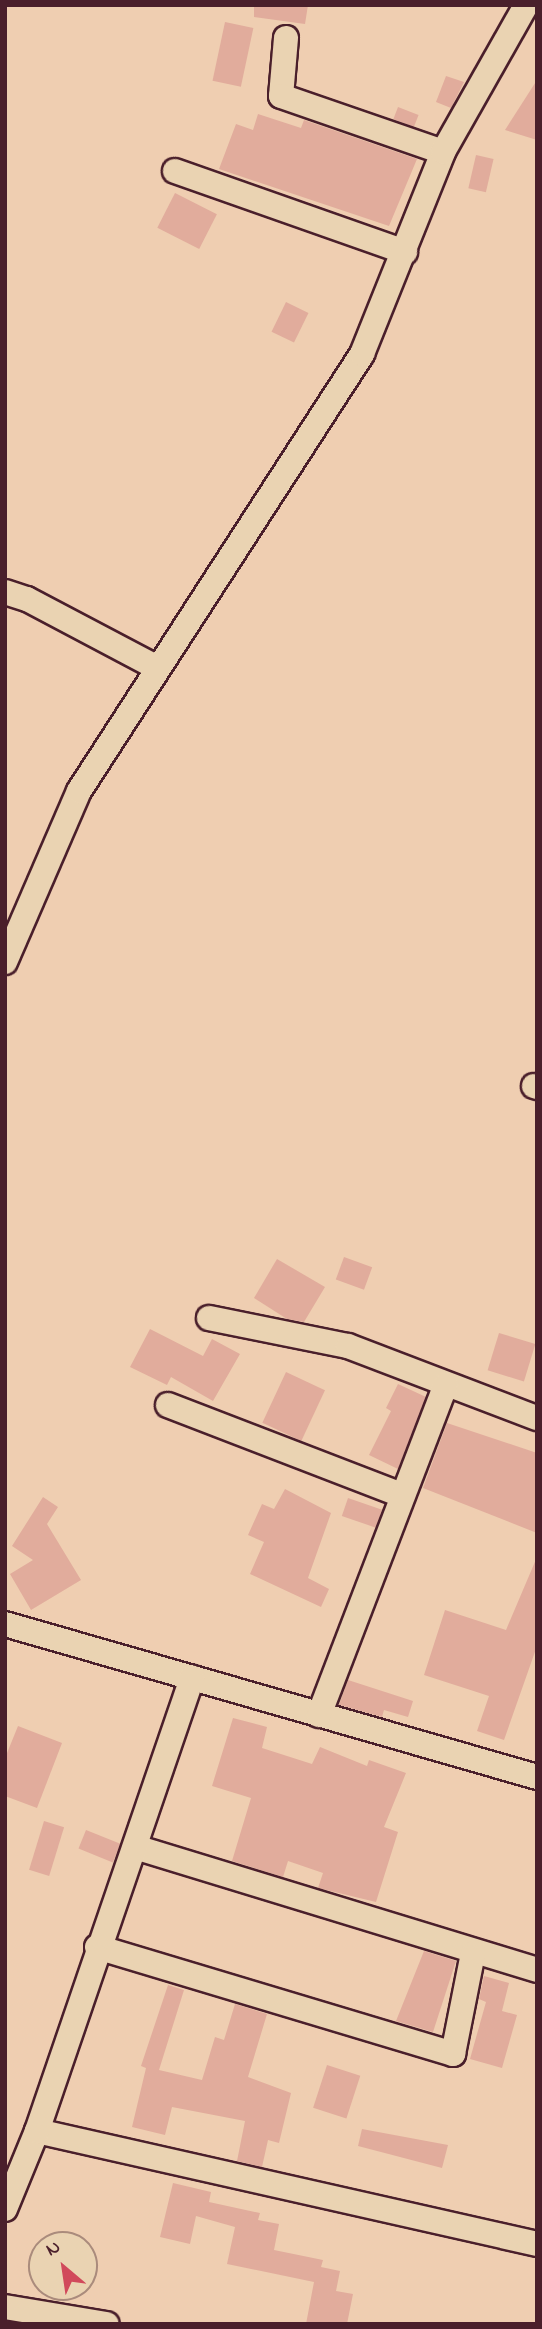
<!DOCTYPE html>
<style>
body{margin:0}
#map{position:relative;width:542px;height:2329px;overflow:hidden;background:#efceb1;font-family:"Indie Flower",sans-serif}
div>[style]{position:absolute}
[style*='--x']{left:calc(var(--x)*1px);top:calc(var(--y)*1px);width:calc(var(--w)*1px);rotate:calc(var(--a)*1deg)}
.building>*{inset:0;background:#e1ac9c;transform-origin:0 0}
.roads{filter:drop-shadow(2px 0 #4a1f2b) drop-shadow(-2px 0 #4a1f2b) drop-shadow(0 2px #4a1f2b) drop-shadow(0 -2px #4a1f2b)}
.minor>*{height:24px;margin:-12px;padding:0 12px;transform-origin:12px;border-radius:12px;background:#ead3b2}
span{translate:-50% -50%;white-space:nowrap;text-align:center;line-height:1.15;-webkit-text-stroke:5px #ead3b2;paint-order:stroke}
.frame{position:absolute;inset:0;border:7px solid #4a1f2b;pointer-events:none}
.north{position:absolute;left:28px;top:2231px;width:70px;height:70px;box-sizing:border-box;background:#ead3b2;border:2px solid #aa8b7c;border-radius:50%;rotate:331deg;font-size:19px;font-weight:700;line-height:28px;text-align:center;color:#4a1f2b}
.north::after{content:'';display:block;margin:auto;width:24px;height:32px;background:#d1495b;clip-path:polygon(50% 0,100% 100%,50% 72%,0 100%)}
</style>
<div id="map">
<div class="building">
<i style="clip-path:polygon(254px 5px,308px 5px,305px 24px,254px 17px)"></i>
<i style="left:225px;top:22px;width:29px;height:60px;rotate:12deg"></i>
<i style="clip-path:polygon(446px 76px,464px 82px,451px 108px,436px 102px)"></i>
<i style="clip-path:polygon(537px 80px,537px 140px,505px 130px)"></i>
<i style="left:398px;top:107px;width:22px;height:13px;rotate:21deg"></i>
<i style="clip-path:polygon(258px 114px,301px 128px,304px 120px,417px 159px,389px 226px,219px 169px,236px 124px,253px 130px)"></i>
<i style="left:476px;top:155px;width:18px;height:34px;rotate:13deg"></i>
<i style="left:175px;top:193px;width:47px;height:39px;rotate:27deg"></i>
<i style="left:286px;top:302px;width:25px;height:33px;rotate:26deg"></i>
<i style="left:344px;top:1257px;width:30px;height:24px;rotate:20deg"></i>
<i style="clip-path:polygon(277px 1259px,325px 1287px,304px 1322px,287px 1319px,254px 1298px)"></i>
<i style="clip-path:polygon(150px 1329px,203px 1356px,212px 1339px,240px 1354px,213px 1401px,171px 1377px,167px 1385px,130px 1367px)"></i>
<i style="left:499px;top:1333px;width:38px;height:39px;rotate:17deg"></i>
<i style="left:286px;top:1372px;width:43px;height:56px;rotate:25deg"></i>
<i style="clip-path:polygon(398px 1384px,426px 1397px,398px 1469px,369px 1455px,391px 1411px,386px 1408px)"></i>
<i style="clip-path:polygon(447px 1423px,537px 1453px,537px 1533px,423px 1488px)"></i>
<i style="clip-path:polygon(285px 1489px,331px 1513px,308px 1578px,329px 1589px,321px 1607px,250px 1574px,264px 1542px,248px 1535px,262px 1504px,274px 1509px)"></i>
<i style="clip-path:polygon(43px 1497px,58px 1507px,47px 1524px,81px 1580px,31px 1610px,10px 1574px,33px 1560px,12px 1546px)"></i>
<i style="left:348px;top:1498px;width:36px;height:19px;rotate:19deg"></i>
<i style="clip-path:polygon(537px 1557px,537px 1646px,504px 1740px,477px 1731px,489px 1696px,424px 1675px,445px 1610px,506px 1630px)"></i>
<i style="clip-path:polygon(348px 1680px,413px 1701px,408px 1717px,384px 1710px,382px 1717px,339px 1705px)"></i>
<i style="clip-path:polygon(233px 1718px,267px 1727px,262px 1748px,312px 1764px,320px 1747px,367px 1766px,369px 1760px,406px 1773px,384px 1827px,398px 1832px,376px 1902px,318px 1888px,323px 1873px,288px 1861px,283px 1877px,232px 1861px,251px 1798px,212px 1786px)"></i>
<i style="clip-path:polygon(18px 1726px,62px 1743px,37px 1808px,5px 1796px,5px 1758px)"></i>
<i style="left:44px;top:1821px;width:21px;height:51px;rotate:17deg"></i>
<i style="left:86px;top:1830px;width:37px;height:20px;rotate:22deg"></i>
<i style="clip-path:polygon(424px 1951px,456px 1961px,433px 2032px,396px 2021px)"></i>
<i style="clip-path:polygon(484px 1976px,509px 1983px,502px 2011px,517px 2015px,502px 2068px,470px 2059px,486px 2002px,479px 1999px)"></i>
<i style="clip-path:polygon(168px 1985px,184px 1990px,159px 2070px,202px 2080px,215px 2037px,224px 2040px,235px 2004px,267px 2014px,248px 2077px,291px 2093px,279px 2143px,268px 2140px,262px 2167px,237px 2161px,245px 2121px,172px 2107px,165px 2135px,132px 2127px,146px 2068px,141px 2066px)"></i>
<i style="left:327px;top:2065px;width:35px;height:45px;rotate:18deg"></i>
<i style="clip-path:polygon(362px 2129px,448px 2145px,442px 2168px,358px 2146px)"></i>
<i style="clip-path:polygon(173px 2183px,211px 2192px,209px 2202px,260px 2213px,258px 2220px,279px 2224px,274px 2250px,323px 2260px,321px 2267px,340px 2271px,336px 2291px,353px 2294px,347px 2324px,306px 2324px,314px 2282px,227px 2264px,235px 2227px,196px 2216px,190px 2244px,160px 2237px)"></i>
</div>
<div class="roads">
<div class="minor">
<i style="--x:286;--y:38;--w:58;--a:94.9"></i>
<i style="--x:281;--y:96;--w:171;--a:19.1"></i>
<i style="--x:175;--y:171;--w:244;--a:19.4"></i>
<i style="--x:5;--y:592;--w:23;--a:18"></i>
<i style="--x:27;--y:599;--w:148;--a:27.8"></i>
<i style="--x:5;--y:962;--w:186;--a:-66.6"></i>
<i style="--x:79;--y:791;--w:521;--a:-57.07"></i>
<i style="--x:362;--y:354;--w:218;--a:-68.1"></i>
<i style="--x:443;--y:152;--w:169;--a:-60.5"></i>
<i style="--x:534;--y:1086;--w:3;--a:18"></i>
<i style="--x:209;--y:1318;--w:142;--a:11.4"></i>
<i style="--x:348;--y:1346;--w:202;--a:20.9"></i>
<i style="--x:168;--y:1405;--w:250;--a:21.1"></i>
<i style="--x:5;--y:1624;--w:554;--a:16.04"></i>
<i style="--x:319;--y:1715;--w:354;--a:-69"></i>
<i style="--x:135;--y:1847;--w:420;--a:17"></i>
<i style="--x:97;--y:1947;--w:372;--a:16.7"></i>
<i style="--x:453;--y:2054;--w:103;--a:-78.8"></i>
<i style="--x:37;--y:2131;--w:513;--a:12.73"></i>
<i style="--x:5;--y:2209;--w:84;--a:-67.7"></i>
<i style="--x:37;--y:2131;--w:479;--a:-71.1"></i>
<i style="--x:5;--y:2307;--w:103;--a:9.5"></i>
</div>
</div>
<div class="frame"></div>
<div class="north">N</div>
</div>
